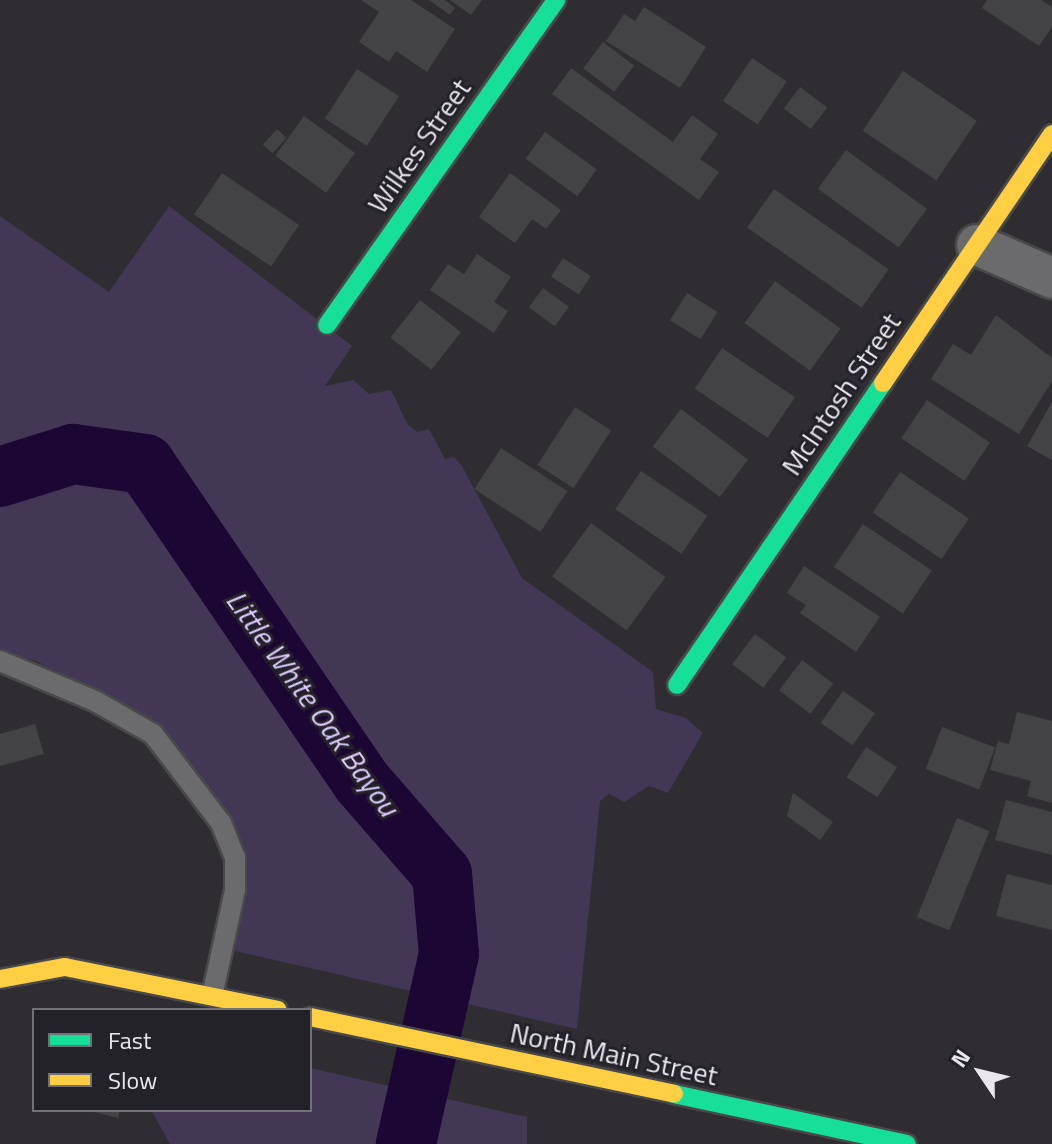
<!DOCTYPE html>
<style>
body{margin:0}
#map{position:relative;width:1052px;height:1144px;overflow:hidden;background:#2f2d31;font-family:"Titillium Web",sans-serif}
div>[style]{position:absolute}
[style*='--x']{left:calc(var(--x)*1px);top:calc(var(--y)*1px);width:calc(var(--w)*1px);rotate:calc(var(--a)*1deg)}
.green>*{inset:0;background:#423754}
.river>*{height:60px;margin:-30px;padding:0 30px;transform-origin:30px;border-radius:30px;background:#1c0633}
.building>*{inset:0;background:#434245;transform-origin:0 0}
.roads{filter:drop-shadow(2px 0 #49484a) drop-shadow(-2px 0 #49484a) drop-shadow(0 2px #49484a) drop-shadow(0 -2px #49484a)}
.lane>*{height:20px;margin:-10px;padding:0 10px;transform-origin:10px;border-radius:10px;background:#6b6a6c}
.street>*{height:40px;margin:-20px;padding:0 20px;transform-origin:20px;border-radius:20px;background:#6b6a6c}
.fast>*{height:18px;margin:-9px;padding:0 9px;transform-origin:9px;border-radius:9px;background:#16e098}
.slow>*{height:18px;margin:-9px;padding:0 9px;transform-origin:9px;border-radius:9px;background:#ffcf43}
span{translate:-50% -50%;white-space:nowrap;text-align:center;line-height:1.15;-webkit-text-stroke:6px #242229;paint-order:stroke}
.street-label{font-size:28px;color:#e9e7ed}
.water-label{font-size:30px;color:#dbcafd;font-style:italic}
.legend{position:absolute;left:32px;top:1008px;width:280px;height:104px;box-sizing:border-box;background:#242229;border:2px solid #737177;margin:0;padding:10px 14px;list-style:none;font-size:24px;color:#e9e7ed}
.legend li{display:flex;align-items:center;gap:16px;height:40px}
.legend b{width:40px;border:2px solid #737177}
.north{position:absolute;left:940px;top:1032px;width:80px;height:80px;-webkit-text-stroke:6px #242229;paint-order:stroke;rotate:305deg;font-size:22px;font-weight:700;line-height:32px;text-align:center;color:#e9e7ed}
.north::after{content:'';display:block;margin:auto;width:28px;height:36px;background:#e9e7ed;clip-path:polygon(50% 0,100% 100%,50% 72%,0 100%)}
</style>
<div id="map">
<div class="green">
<i style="clip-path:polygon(169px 206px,352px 346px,325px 386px,353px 380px,369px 394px,391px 390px,408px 425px,417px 432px,429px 429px,445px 459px,454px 457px,462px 466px,522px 578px,653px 672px,656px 709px,686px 718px,703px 733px,668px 793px,649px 786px,624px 802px,609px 794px,600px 801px,577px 1029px,235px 951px,246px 855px,223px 815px,151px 722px,36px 661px,0 652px,0 216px,109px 292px)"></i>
<i style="clip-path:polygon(310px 1068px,527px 1117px,527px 1144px,170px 1144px,151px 1110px,310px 1110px)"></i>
</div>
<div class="river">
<i style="--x:0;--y:477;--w:77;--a:-17.5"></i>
<i style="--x:73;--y:454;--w:73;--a:7.9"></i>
<i style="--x:145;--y:464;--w:385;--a:55.7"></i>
<i style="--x:362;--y:782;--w:122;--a:49"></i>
<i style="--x:442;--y:874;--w:80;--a:85"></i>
<i style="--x:449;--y:954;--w:195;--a:102.8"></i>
</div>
<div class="building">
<i style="clip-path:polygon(361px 0,411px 0,455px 29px,427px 72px,396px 51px,389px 62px,359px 42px,379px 12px)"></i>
<i style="clip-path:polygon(429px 0,445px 0,455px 8px,450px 15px)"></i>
<i style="clip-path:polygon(450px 0,482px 0,471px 15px)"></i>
<i style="clip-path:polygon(987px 0,1041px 0,1052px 7px,1052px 27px,1039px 46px,982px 8px)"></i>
<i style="clip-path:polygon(644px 7px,706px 47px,680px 88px,606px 41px,624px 14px,635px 21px)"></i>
<i style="left:603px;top:42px;width:39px;height:33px;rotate:37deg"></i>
<i style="left:752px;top:58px;width:42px;height:52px;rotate:34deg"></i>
<i style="clip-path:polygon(571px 68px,673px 142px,692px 115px,718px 134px,700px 159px,719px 172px,699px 200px,552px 94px)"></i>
<i style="left:357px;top:69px;width:50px;height:59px;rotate:33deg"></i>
<i style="left:903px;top:71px;width:89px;height:72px;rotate:34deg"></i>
<i style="left:800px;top:87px;width:34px;height:27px;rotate:37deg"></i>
<i style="left:304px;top:116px;width:63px;height:49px;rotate:36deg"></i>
<i style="left:277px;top:129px;width:13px;height:21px;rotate:42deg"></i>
<i style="left:545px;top:132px;width:64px;height:33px;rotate:36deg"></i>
<i style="left:846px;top:150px;width:100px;height:48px;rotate:36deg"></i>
<i style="left:222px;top:173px;width:93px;height:50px;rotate:34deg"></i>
<i style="clip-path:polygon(510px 173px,561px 210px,546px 229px,532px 219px,515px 243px,479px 217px)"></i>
<i style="left:774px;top:189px;width:140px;height:47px;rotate:35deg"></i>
<i style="clip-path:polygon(477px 254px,511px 277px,494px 302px,508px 311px,494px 333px,430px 290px,448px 264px,464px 274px)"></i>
<i style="left:563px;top:258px;width:33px;height:22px;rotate:33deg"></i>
<i style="left:775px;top:281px;width:81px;height:52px;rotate:36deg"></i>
<i style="left:543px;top:288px;width:32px;height:24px;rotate:36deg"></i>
<i style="left:687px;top:293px;width:36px;height:32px;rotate:32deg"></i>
<i style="left:420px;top:300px;width:52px;height:48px;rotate:38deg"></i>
<i style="clip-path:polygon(996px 315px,1052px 358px,1052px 381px,1019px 434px,931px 379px,953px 344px,971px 355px)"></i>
<i style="left:722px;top:348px;width:88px;height:49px;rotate:34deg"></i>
<i style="left:927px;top:400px;width:76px;height:46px;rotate:34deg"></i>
<i style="clip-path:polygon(1052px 402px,1052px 460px,1027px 446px)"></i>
<i style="left:575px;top:407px;width:43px;height:69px;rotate:33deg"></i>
<i style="left:681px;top:409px;width:84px;height:47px;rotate:37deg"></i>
<i style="left:501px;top:448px;width:79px;height:49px;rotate:33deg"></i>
<i style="left:641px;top:471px;width:80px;height:46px;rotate:34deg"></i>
<i style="left:900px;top:472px;width:83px;height:49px;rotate:34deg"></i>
<i style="left:591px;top:523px;width:92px;height:66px;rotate:36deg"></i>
<i style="left:863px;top:524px;width:83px;height:52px;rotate:34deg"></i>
<i style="clip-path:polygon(804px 566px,880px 617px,856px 652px,800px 613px,806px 605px,787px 593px)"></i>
<i style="left:755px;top:634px;width:39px;height:38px;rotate:37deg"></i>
<i style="left:802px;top:660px;width:39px;height:38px;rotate:37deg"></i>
<i style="left:843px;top:691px;width:39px;height:39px;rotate:35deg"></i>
<i style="clip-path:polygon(1017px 712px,1052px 721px,1052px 803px,1027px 796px,1031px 781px,990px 770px,998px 741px,1009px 744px)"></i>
<i style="clip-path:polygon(35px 724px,44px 754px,0 766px,0 734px)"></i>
<i style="left:942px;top:727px;width:57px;height:45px;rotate:21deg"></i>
<i style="left:866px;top:747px;width:37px;height:36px;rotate:33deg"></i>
<i style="clip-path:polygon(793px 793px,833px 822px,820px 840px,787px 816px)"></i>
<i style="clip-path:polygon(1006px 800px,1052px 812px,1052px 855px,995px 840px)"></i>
<i style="left:957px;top:818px;width:35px;height:107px;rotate:22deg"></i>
<i style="clip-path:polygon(1007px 874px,1052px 885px,1052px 930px,996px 916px)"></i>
<i style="clip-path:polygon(86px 1110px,120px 1110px,118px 1118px)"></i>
</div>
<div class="roads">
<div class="lane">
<i style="--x:0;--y:661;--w:103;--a:22.8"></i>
<i style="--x:95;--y:701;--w:67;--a:29.6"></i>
<i style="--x:153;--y:734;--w:112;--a:52.6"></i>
<i style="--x:221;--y:823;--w:37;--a:68"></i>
<i style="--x:235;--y:857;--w:33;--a:90"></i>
<i style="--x:235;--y:890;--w:108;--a:102.2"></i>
</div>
<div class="street">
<i style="--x:977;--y:245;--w:82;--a:23.7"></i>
</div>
<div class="fast">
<i style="--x:327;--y:325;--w:398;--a:-54.8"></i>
<i style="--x:677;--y:685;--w:366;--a:-55.7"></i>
<i style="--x:674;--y:1094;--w:238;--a:12.1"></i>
</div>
<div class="slow">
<i style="--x:883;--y:383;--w:301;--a:-55.8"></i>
<i style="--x:0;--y:979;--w:66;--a:-10.5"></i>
<i style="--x:65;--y:967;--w:217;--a:11.4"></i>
<i style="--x:310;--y:1017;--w:372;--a:11.9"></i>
</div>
</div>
<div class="street-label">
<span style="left:419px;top:146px;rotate:-55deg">Wilkes Street</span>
<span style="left:841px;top:394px;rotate:-56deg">McIntosh Street</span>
<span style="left:614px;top:1054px;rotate:12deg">North Main Street</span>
</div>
<div class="water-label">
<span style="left:313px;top:703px;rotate:54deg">Little White Oak Bayou</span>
</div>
<ul class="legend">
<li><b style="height:10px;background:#16e098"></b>Fast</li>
<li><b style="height:10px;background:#ffcf43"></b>Slow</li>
</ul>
<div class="north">N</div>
</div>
